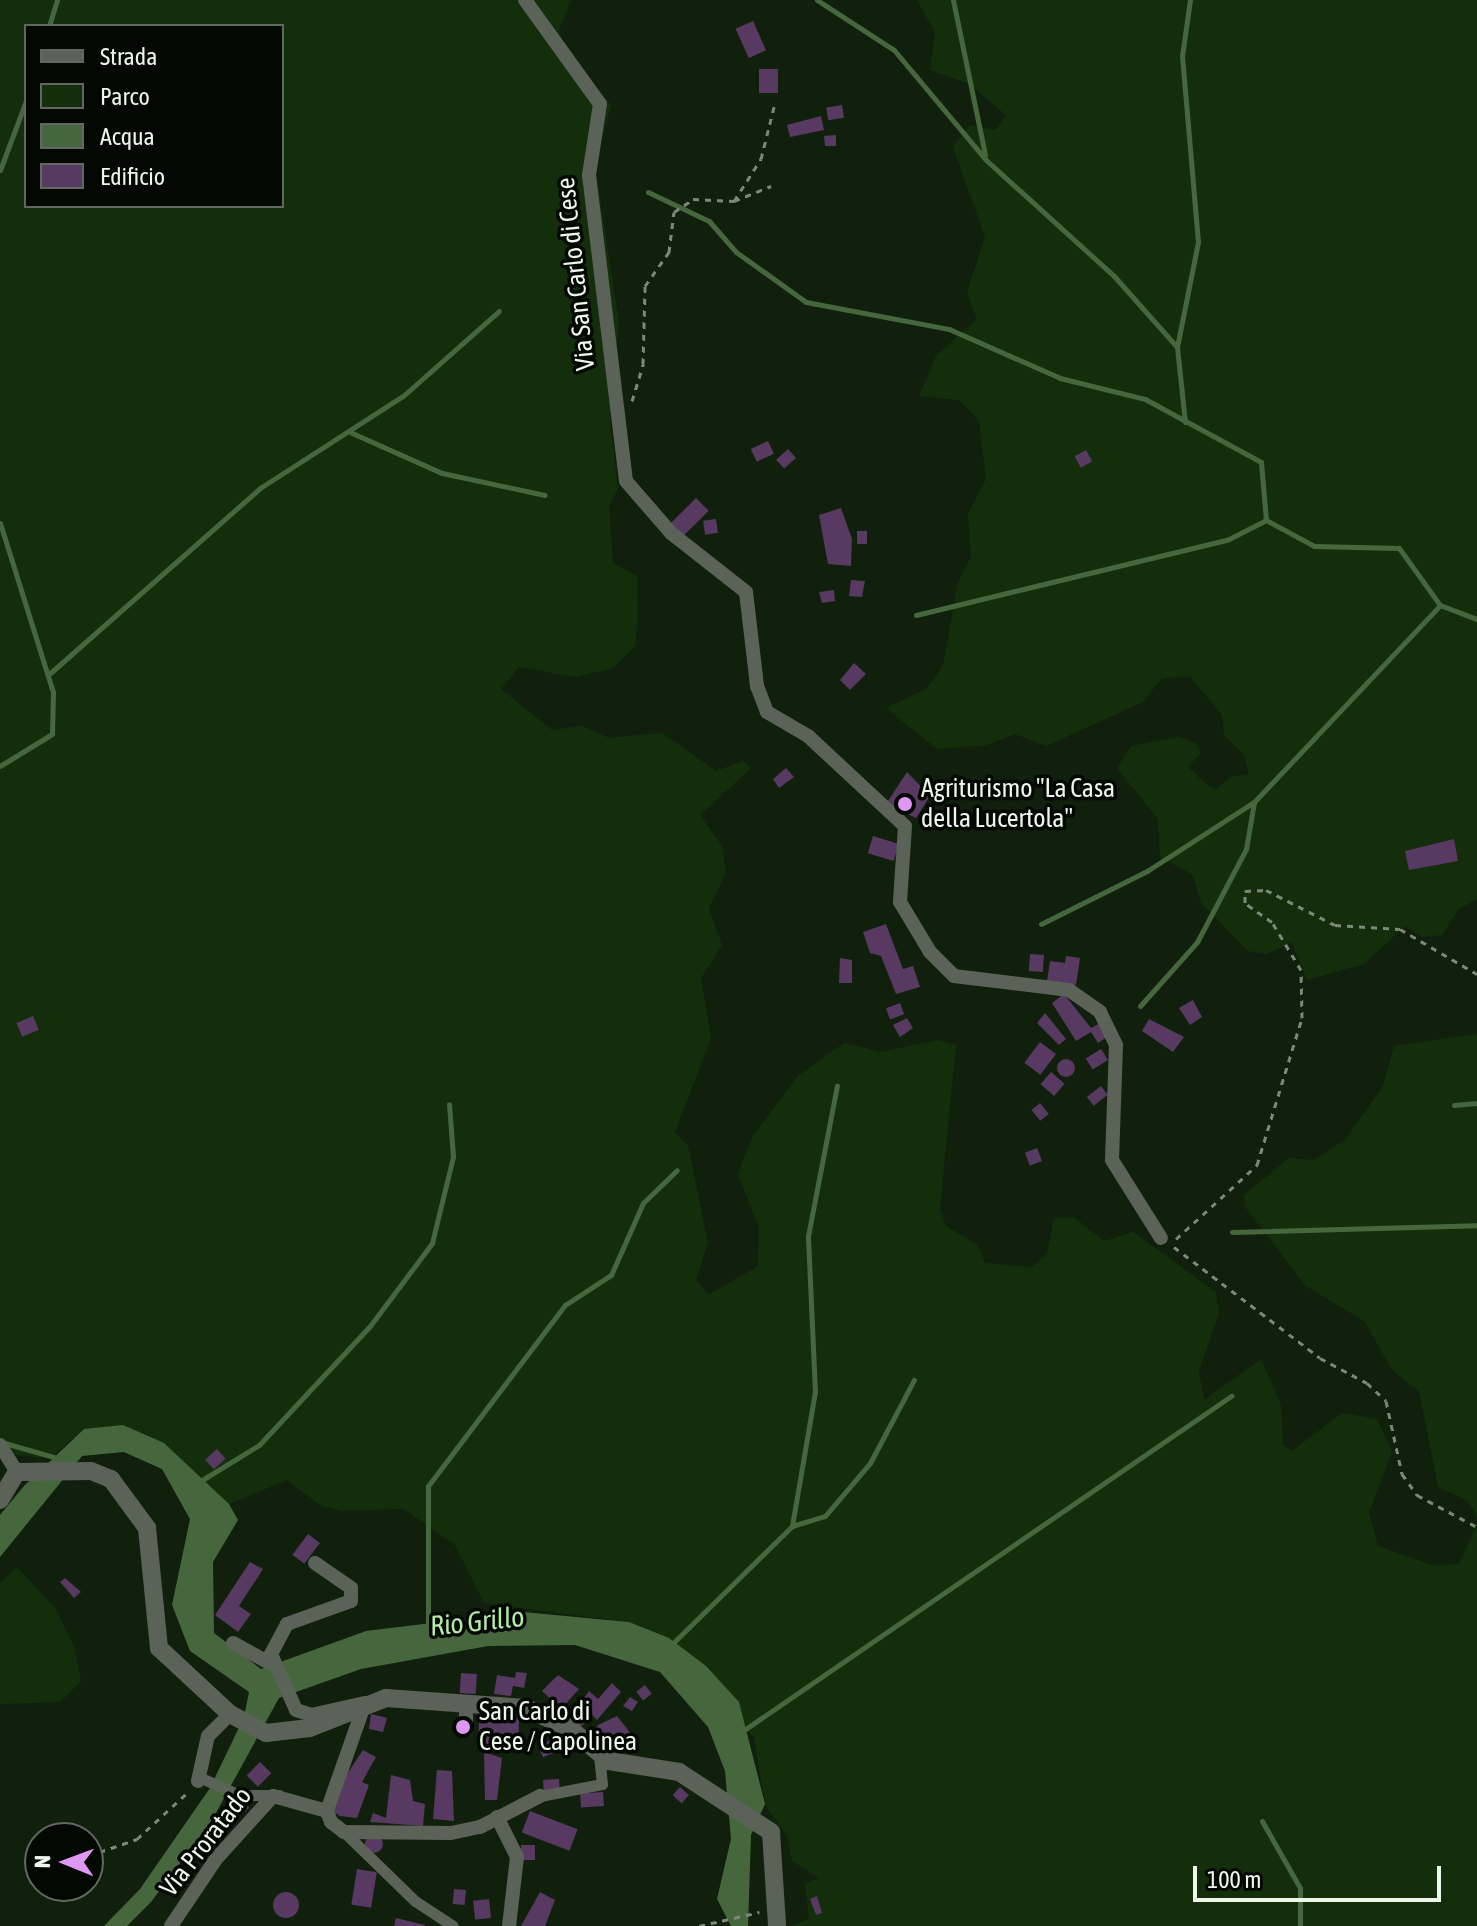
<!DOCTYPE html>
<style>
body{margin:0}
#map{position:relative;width:1477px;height:1926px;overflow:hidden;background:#11200d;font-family:"Asap Condensed",sans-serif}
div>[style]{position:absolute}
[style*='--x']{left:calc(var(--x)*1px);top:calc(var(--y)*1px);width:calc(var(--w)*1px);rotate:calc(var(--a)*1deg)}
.green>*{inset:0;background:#142e0c}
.water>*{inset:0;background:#46673e}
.stream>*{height:5px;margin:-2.5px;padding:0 2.5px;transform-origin:2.5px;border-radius:2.5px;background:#46673e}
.building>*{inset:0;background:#583961;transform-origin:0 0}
.round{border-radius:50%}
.path>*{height:3px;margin-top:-1.5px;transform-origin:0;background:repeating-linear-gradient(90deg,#7c8979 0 6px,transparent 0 12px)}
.pedestrian>*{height:11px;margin:-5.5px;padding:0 5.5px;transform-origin:5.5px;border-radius:5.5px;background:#5b6359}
.minor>*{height:14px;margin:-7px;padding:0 7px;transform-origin:7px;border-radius:7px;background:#5b6359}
.tertiary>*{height:18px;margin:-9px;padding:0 9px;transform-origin:9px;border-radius:9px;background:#5b6359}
.dots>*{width:22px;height:22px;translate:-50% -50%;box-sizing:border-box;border:4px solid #030803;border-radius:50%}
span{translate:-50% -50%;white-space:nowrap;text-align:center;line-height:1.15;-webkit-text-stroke:7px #030803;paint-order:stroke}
.street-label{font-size:26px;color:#edf7ea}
.poi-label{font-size:26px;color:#edf7ea}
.left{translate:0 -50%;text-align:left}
.water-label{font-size:28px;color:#b5eaa8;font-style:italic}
.legend{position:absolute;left:24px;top:24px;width:260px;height:184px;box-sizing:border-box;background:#030803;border:2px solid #61685f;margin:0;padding:10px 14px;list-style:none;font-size:24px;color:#edf7ea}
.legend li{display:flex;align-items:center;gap:16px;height:40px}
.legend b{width:40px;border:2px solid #61685f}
.north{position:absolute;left:24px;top:1822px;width:80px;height:80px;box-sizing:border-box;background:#030803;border:2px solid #61685f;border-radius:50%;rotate:271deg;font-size:22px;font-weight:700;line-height:32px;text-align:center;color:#edf7ea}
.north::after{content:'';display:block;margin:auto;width:28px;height:36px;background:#de98f2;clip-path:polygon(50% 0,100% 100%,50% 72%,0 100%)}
.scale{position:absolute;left:1193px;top:1866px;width:248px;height:36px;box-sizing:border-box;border:4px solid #edf7ea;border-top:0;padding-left:10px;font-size:24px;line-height:28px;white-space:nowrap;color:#edf7ea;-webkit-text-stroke:6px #030803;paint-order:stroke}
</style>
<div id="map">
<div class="green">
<i style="clip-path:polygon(evenodd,0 0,571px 0,559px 30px,566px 53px,611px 105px,595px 166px,619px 322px,610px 422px,618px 488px,609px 507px,613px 563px,637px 576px,638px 617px,635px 646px,613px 668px,575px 677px,519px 667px,501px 689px,552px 730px,581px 726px,609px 738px,662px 733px,716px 771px,743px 761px,751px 768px,700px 815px,722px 846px,726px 872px,709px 909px,722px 945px,701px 978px,711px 1038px,675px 1132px,688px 1146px,708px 1242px,696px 1280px,708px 1295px,758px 1266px,759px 1228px,738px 1174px,752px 1137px,798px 1076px,844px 1043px,882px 1052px,938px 1040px,956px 1045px,940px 1208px,946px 1226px,978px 1245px,985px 1263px,1032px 1267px,1047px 1254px,1054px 1218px,1074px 1217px,1104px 1241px,1133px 1232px,1216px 1292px,1219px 1313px,1199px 1371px,1204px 1400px,1261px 1359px,1281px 1405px,1283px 1445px,1292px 1451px,1342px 1413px,1377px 1419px,1392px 1451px,1369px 1513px,1378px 1546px,1435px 1566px,1459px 1564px,1477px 1524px,1477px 1926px,791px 1926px,809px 1919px,805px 1884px,819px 1878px,792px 1861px,788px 1838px,765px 1804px,754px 1737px,629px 1622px,484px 1603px,455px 1545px,404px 1509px,341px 1511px,320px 1505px,287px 1480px,229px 1504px,164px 1443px,84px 1429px,49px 1459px,1px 1453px,0 1464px,0 0,26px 26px,282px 26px,282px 206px,26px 206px,26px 26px)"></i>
<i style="clip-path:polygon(917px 0,1477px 0,1477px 899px,1458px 910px,1442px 935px,1422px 937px,1405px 926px,1364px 964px,1307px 980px,1292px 942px,1267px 954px,1248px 951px,1201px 903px,1193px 875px,1160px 857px,1158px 819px,1117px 768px,1131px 746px,1179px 737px,1197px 744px,1201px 753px,1188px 767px,1208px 786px,1217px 789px,1230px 777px,1249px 774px,1244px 755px,1224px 735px,1222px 715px,1190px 677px,1162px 678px,1143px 702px,1046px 746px,1015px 734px,987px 745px,937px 749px,886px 708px,926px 689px,943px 666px,958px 582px,971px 557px,968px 513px,986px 479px,979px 421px,959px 400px,919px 396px,936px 356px,977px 319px,967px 292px,985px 237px,953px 147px,970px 125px,996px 130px,1006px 115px,969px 84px,930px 70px,935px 32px)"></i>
<i style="clip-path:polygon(1477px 1034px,1477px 1517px,1468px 1501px,1438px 1487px,1419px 1391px,1393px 1371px,1364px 1321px,1306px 1286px,1245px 1207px,1244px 1195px,1289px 1158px,1314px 1160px,1346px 1139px,1383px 1086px,1394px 1046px)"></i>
<i style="clip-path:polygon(17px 1567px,56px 1609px,74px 1647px,81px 1681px,61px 1702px,0 1704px,0 1583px)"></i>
</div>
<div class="water">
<i style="clip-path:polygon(123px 1425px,164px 1443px,229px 1504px,238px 1520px,213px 1562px,214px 1633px,261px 1669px,366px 1631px,523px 1612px,629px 1622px,669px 1638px,706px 1666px,739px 1702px,765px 1804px,751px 1835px,748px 1926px,731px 1926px,717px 1899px,731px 1839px,725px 1771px,708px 1727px,660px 1672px,575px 1645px,488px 1646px,361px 1669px,279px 1698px,212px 1820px,151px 1902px,127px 1926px,104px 1926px,140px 1889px,210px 1788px,244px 1717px,249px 1692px,190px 1651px,172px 1605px,190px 1519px,162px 1469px,124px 1452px,82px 1456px,0 1557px,0 1515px,24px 1486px,84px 1429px)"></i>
</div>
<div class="stream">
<i style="--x:817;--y:0;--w:92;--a:33"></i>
<i style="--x:894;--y:50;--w:143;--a:50.1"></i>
<i style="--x:986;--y:160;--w:173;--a:42.2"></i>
<i style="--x:1114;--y:276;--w:95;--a:48.4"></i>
<i style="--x:953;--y:0;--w:158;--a:78.3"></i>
<i style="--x:49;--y:26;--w:27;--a:-73"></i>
<i style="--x:0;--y:170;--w:74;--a:-69.4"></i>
<i style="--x:648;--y:192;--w:68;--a:25.4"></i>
<i style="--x:709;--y:221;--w:41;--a:48.9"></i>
<i style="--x:736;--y:252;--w:86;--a:35.5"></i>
<i style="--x:806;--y:302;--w:146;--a:10.7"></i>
<i style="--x:949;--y:329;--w:121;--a:23.8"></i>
<i style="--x:1060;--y:378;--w:88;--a:13.9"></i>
<i style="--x:1145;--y:399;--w:132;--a:28.5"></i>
<i style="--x:1261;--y:462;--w:58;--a:85.1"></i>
<i style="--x:1266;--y:520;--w:55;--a:28.4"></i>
<i style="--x:1314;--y:546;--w:85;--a:1.3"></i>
<i style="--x:1399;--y:548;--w:70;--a:54.3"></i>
<i style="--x:1440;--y:605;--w:40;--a:21"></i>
<i style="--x:1185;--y:422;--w:75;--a:-96.1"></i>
<i style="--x:1177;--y:347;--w:107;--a:-78.7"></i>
<i style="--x:1198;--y:242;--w:187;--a:-94.9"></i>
<i style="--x:1182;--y:56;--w:57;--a:-81.9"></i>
<i style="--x:352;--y:433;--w:98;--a:24"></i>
<i style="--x:442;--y:473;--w:105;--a:12.1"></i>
<i style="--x:0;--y:523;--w:177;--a:72.6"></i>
<i style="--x:53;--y:692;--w:42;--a:91.4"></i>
<i style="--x:52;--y:734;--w:61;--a:148.4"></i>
<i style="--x:916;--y:615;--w:320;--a:-13.6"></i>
<i style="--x:1227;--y:540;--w:44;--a:-27.1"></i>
<i style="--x:48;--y:675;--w:283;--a:-41.4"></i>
<i style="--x:260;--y:488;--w:170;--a:-32.8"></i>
<i style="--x:403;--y:396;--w:128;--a:-41.5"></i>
<i style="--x:1041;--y:924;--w:119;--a:-26.6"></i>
<i style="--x:1147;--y:871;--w:127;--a:-32.8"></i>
<i style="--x:1254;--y:802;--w:271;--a:-46.6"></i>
<i style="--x:1140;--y:1006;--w:86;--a:-48.3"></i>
<i style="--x:1197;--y:942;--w:105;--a:-62.2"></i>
<i style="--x:1246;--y:849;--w:48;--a:-80.3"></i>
<i style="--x:1454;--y:1105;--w:23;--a:-5"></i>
<i style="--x:1232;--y:1232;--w:245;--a:-1.6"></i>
<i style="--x:1;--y:1442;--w:58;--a:15.9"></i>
<i style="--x:202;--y:1480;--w:67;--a:-31.6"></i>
<i style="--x:259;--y:1445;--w:163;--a:-47"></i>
<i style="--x:370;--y:1326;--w:104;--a:-53.2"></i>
<i style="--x:432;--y:1243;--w:89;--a:-76.3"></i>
<i style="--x:453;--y:1157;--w:53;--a:-94.3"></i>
<i style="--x:792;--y:1526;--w:34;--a:-17"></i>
<i style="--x:825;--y:1516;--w:70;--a:-49.7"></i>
<i style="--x:870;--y:1463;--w:94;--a:-62.1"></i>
<i style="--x:428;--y:1625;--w:139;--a:-90"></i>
<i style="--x:428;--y:1486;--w:227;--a:-52.9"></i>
<i style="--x:565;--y:1305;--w:55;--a:-33.1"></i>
<i style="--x:611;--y:1275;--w:79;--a:-66"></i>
<i style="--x:643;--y:1203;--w:47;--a:-44.1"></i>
<i style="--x:672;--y:1644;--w:168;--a:-44.5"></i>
<i style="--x:792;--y:1526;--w:136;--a:-80.3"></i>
<i style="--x:815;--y:1392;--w:156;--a:-92.6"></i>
<i style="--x:808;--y:1236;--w:153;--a:-79.1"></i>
<i style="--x:744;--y:1730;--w:591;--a:-34.44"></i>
<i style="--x:1262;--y:1821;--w:77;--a:60.4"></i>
<i style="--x:1300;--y:1888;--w:38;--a:90"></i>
</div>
<div class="building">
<i style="left:753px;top:21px;width:32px;height:19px;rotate:66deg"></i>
<i style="left:759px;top:69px;width:19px;height:24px"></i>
<i style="left:842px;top:105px;width:13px;height:16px;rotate:81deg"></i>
<i style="clip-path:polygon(821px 116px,824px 130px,790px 137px,787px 125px)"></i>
<i style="clip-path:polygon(836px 135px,836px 146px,825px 146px,824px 136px)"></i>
<i style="left:768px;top:441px;width:14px;height:19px;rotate:65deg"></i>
<i style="left:788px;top:449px;width:12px;height:16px;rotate:48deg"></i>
<i style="left:1086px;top:450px;width:13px;height:13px;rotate:61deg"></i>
<i style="left:696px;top:498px;width:18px;height:38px;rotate:45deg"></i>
<i style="clip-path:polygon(841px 508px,852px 539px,851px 566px,828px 564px,819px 515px)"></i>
<i style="left:716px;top:519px;width:14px;height:13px;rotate:82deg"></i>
<i style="left:857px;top:531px;width:10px;height:13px"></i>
<i style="clip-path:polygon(851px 580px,865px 581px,862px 597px,849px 596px)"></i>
<i style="clip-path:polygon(834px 590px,835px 601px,822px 603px,819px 592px)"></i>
<i style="clip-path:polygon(854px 663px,866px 674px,850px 690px,840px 680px)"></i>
<i style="clip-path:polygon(786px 768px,794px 777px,779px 788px,773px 779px)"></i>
<i style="clip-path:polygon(907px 772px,930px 796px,916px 818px,886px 804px)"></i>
<i style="left:873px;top:836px;width:27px;height:18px;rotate:17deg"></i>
<i style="clip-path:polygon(1454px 839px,1458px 861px,1409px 870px,1405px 851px)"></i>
<i style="clip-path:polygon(886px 924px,903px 969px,913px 966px,920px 987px,896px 994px,881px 956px,870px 953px,863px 932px)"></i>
<i style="left:1030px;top:954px;width:14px;height:17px;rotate:4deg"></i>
<i style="clip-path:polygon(1066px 956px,1080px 958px,1076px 985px,1047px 981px,1050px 961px,1065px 963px)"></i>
<i style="clip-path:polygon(840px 958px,852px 960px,852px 983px,839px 983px)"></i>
<i style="clip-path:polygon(1064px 994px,1091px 1028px,1102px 1022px,1110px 1035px,1098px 1043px,1091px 1032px,1076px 1041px,1052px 1003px)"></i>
<i style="clip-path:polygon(1193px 1000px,1202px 1017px,1190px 1025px,1179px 1008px)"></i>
<i style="left:900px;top:1003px;width:12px;height:15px;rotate:70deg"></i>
<i style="clip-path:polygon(1045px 1013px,1066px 1039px,1059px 1045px,1037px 1023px)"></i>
<i style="left:33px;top:1016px;width:15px;height:18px;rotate:67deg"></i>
<i style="clip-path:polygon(907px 1018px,913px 1028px,900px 1037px,893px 1025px)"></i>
<i style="clip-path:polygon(1149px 1019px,1184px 1037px,1173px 1052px,1142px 1031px)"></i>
<i style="left:1040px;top:1042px;width:20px;height:26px;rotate:37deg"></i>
<i style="left:1101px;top:1049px;width:13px;height:18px;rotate:58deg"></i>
<i class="round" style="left:1057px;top:1059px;width:18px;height:18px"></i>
<i style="left:1051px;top:1072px;width:18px;height:16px;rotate:41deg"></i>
<i style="left:1101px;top:1086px;width:11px;height:18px;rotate:52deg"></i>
<i style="left:1040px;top:1103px;width:14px;height:11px;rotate:51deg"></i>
<i style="left:1037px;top:1148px;width:14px;height:13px;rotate:69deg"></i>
<i style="left:217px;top:1449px;width:13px;height:16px;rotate:48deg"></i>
<i style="left:308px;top:1534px;width:15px;height:26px;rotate:37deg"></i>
<i style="clip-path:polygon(250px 1562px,263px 1569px,239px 1606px,251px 1614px,238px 1632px,215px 1615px)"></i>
<i style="clip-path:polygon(65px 1578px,81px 1592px,74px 1598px,60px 1582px)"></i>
<i style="clip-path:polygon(516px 1672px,527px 1673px,524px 1688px,513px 1686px,511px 1696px,494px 1694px,497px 1675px,515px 1678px)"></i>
<i style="left:461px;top:1673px;width:16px;height:20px;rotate:4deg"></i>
<i style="clip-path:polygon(558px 1675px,579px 1689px,561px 1709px,542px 1691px)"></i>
<i style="clip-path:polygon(612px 1683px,621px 1692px,597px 1720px,592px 1715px,578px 1730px,567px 1723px,589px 1691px,598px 1699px)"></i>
<i style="left:645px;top:1685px;width:11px;height:11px;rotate:52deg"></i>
<i style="clip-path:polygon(630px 1697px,638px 1702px,632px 1711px,623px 1706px)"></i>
<i style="clip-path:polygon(371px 1714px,387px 1718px,383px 1732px,369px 1729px)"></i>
<i style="clip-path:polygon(617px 1716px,631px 1734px,603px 1753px,589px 1740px,598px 1725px)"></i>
<i style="left:479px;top:1717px;width:40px;height:27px;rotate:1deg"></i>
<i style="left:560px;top:1736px;width:13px;height:24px;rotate:67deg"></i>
<i style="clip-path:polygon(363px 1750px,376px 1757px,362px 1782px,369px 1785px,357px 1818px,340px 1816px,334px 1812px,347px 1774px)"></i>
<i style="clip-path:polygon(484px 1752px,502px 1758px,497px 1800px,485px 1800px)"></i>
<i style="left:260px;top:1762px;width:16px;height:19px;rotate:45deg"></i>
<i style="clip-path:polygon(437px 1770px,452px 1771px,454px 1821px,433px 1819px)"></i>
<i style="clip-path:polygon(391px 1775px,410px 1780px,413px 1801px,425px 1804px,423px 1826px,370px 1822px,373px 1813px,386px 1818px)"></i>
<i style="left:559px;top:1779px;width:13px;height:16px;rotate:86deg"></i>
<i style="left:680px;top:1787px;width:12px;height:11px;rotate:42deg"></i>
<i style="left:603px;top:1792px;width:14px;height:23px;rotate:86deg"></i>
<i style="left:243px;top:1801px;width:9px;height:13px;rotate:49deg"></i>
<i style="left:530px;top:1811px;width:51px;height:23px;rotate:21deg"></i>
<i class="round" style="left:365px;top:1835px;width:18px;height:18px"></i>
<i style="left:521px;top:1845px;width:14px;height:15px"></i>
<i style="left:357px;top:1869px;width:20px;height:36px;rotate:9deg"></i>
<i style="left:454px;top:1889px;width:12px;height:15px;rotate:5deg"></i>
<i style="clip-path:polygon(540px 1892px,555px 1900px,545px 1926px,521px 1926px)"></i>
<i class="round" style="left:273px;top:1892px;width:26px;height:26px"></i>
<i style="clip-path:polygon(817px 1896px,822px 1913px,816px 1915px,810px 1899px)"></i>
<i style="left:489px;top:1899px;width:19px;height:16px;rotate:84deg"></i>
<i style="clip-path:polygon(396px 1918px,425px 1925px,425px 1926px,394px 1926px)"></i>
</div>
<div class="path">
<i style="--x:734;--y:201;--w:50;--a:-57.3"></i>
<i style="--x:761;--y:159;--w:54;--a:-76"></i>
<i style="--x:632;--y:401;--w:39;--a:-73"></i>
<i style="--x:643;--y:364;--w:78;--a:-88.5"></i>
<i style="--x:645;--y:286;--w:42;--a:-54.8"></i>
<i style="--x:669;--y:252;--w:40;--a:-82.9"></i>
<i style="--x:674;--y:212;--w:23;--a:-34"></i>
<i style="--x:693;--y:199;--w:41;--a:2.8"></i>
<i style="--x:734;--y:201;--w:40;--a:-22"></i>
<i style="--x:1176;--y:1239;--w:110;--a:-42.4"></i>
<i style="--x:1257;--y:1165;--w:154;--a:-73"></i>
<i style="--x:1302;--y:1018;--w:48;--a:-91.2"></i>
<i style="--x:1301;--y:970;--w:56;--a:-121.1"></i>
<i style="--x:1272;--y:922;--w:33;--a:-145"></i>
<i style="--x:1245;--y:903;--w:12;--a:-90"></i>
<i style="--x:1245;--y:891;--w:21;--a:-3"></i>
<i style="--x:1266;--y:890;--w:77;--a:26.9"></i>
<i style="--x:1335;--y:925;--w:65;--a:3.5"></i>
<i style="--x:1400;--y:929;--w:89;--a:30.3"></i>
<i style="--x:1174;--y:1247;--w:183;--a:37.2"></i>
<i style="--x:1320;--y:1358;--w:53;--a:28"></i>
<i style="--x:1367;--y:1383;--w:26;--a:43"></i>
<i style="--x:1386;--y:1401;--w:75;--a:77.6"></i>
<i style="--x:1402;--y:1474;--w:26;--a:54"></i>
<i style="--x:1417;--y:1495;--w:68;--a:28.1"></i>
<i style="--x:88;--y:1856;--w:52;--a:-19.1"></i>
<i style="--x:137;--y:1839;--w:68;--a:-42.6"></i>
<i style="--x:699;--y:1926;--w:62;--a:-13.1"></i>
</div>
<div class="pedestrian">
<i style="--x:199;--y:1777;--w:44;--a:24.2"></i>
<i style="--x:239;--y:1795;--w:40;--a:0"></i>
<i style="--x:540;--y:1796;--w:63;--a:-11"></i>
<i style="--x:602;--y:1784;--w:30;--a:-96"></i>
<i style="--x:344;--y:1832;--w:99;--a:44.2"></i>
<i style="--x:415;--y:1901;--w:45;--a:33.3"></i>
</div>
<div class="minor">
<i style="--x:525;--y:0;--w:128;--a:54.2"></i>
<i style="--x:600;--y:104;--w:72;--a:98.8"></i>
<i style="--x:589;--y:175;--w:308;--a:83.1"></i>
<i style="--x:626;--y:481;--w:69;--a:49.1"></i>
<i style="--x:671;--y:533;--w:95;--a:38.2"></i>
<i style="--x:746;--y:592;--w:95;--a:83.3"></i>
<i style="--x:757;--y:686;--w:28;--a:69"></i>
<i style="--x:767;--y:712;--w:48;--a:30.3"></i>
<i style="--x:808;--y:736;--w:132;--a:42.9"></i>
<i style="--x:905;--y:826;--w:76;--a:93.8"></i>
<i style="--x:900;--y:902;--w:58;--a:59"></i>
<i style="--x:930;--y:952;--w:34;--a:45"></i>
<i style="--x:954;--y:976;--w:116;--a:6.9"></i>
<i style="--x:1069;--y:990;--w:38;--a:35"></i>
<i style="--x:1100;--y:1012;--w:37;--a:64"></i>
<i style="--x:1116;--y:1045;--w:115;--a:92"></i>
<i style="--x:1112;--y:1160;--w:92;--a:57.9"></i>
<i style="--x:0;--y:1445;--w:32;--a:58"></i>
<i style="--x:315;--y:1563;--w:44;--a:34.8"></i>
<i style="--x:351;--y:1588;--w:13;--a:90"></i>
<i style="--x:351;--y:1601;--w:68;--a:160.2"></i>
<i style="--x:287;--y:1624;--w:34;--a:118"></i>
<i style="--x:271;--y:1654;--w:61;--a:65.9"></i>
<i style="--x:296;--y:1710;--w:16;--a:18"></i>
<i style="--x:311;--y:1715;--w:55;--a:-12.5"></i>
<i style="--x:365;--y:1703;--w:114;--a:109.4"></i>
<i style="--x:327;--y:1811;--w:12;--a:70"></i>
<i style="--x:331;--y:1822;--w:16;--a:38"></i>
<i style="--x:344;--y:1832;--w:107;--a:0.5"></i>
<i style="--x:451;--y:1833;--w:30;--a:-12"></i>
<i style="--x:480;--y:1827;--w:68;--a:-27.3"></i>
<i style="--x:233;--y:1643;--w:46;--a:28.8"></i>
<i style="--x:466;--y:1730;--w:23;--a:-90"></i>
<i style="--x:198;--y:1781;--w:46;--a:-77.5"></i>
<i style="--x:208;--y:1736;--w:31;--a:-45"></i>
<i style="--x:497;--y:1817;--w:45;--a:63.4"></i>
<i style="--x:517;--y:1857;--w:69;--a:96.6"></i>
<i style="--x:171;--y:1926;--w:81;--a:-56.1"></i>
<i style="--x:216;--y:1859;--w:85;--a:-47.9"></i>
<i style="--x:273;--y:1796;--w:56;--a:15.5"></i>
</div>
<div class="tertiary">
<i style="--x:0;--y:1500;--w:33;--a:-59"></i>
<i style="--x:17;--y:1472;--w:74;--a:-0.8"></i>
<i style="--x:91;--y:1471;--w:22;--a:22"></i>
<i style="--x:111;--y:1479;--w:61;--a:53.7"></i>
<i style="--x:147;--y:1528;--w:121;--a:84.3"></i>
<i style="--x:159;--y:1648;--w:97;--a:42.9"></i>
<i style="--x:230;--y:1714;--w:41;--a:27.8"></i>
<i style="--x:266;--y:1733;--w:44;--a:-6.5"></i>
<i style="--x:310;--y:1728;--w:82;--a:-21.5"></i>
<i style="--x:386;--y:1698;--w:140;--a:4.1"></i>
<i style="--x:526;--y:1708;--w:47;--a:24.9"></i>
<i style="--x:569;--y:1728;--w:52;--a:39.5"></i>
<i style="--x:609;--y:1761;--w:71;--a:8.9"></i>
<i style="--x:679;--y:1772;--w:110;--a:33.1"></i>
<i style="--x:771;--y:1832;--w:94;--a:86.3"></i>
</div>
<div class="dots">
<i style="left:905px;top:804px;background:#de98f2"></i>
<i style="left:463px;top:1727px;background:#de98f2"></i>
</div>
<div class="street-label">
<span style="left:576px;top:274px;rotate:-96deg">Via San Carlo di Cese</span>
<span style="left:206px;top:1842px;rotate:-52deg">Via Proratado</span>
</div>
<div class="poi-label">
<span class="left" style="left:921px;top:804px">Agriturismo "La Casa<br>della Lucertola"</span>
<span class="left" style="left:479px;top:1727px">San Carlo di<br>Cese / Capolinea</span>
</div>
<div class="water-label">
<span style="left:477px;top:1621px;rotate:-6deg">Rio Grillo</span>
</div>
<ul class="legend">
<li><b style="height:10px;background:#5b6359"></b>Strada</li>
<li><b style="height:22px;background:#142e0c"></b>Parco</li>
<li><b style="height:22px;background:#46673e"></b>Acqua</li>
<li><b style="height:22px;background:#583961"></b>Edificio</li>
</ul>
<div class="north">N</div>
<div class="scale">100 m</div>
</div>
